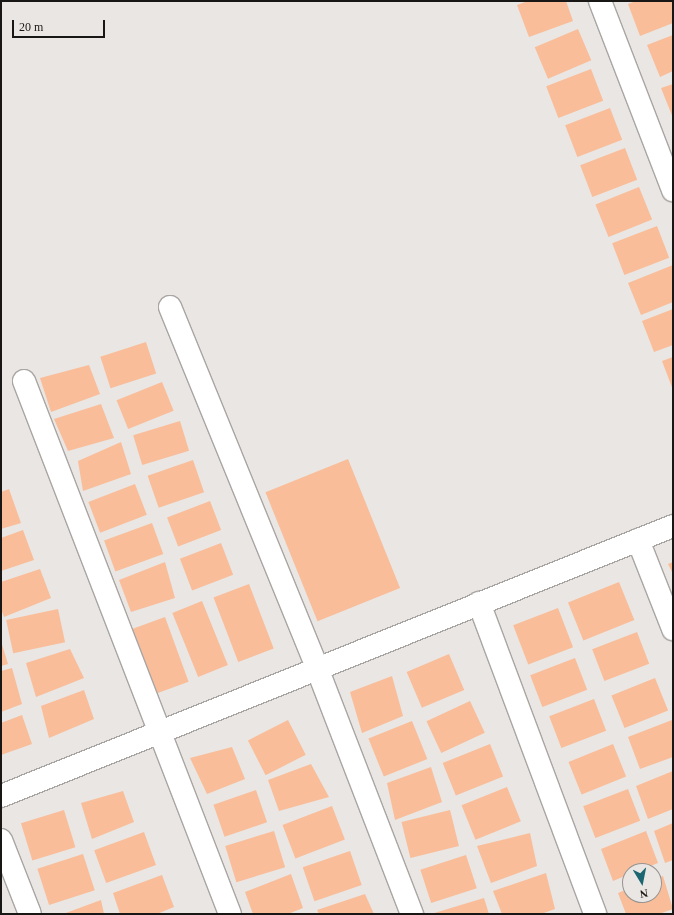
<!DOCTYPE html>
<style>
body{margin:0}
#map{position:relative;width:674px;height:915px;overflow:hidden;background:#eae6e3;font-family:Georgia,serif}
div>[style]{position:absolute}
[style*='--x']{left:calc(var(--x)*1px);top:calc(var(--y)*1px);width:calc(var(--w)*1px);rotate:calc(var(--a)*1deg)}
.building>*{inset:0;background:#f9bd99;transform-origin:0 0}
.roads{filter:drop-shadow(1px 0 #a9a5a3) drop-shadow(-1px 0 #a9a5a3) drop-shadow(0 1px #a9a5a3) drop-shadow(0 -1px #a9a5a3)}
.street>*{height:22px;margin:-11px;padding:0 11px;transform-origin:11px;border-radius:11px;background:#fff}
span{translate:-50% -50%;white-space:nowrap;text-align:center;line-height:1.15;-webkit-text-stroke:3.5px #eae6e3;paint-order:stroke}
.frame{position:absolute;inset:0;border:2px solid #191716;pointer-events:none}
.north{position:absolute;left:622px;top:863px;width:40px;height:40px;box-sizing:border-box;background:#eae6e3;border:1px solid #969391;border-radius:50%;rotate:170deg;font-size:11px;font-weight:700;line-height:16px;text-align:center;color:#191716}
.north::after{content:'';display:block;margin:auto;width:14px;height:18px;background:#1c6671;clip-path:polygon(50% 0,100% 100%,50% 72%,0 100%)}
.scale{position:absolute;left:12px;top:20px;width:93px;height:18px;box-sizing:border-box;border:2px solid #191716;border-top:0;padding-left:5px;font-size:12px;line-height:14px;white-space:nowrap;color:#191716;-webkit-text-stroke:3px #eae6e3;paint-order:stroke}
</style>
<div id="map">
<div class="building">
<i style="clip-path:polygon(528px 1px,566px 1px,573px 21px,529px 37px,517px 5px)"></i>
<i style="clip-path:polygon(636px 1px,673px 1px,673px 23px,640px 36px,628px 4px)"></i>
<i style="left:578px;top:29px;width:34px;height:47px;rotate:67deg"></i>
<i style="clip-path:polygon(673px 35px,673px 71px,660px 77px,647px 45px)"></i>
<i style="left:591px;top:69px;width:34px;height:48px;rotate:69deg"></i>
<i style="clip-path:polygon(673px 84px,673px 118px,661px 88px)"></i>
<i style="left:610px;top:108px;width:34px;height:48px;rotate:69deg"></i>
<i style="left:625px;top:148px;width:34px;height:48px;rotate:69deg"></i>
<i style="left:639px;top:187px;width:35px;height:47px;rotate:68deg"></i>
<i style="left:657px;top:226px;width:34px;height:48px;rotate:69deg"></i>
<i style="clip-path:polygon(673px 265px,673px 302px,641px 315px,628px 283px)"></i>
<i style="clip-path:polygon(673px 309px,673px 345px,654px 352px,642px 321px)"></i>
<i style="left:146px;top:342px;width:33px;height:48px;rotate:72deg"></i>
<i style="clip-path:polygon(673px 357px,673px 390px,662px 361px)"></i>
<i style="clip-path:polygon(89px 365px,100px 394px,51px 412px,40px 378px)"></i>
<i style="left:162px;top:382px;width:31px;height:49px;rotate:68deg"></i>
<i style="clip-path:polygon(101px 404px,114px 438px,68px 451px,54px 419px)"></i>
<i style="left:180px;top:421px;width:31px;height:49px;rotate:73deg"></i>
<i style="clip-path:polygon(121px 442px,131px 474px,83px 491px,78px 461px)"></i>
<i style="left:348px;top:459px;width:139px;height:89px;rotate:68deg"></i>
<i style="left:193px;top:460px;width:34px;height:48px;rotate:71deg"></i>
<i style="left:135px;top:484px;width:33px;height:50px;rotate:69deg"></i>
<i style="clip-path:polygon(9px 489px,21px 523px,1px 529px,1px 492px)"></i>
<i style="left:210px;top:501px;width:31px;height:46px;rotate:69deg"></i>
<i style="left:152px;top:523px;width:33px;height:51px;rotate:70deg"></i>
<i style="clip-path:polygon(23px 530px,34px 560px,1px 571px,1px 538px)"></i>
<i style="left:221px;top:543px;width:34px;height:44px;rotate:69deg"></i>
<i style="clip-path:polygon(165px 562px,175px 598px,131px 612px,119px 580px)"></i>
<i style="clip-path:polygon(673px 562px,673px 574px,668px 564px)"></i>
<i style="clip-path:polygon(40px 569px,51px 598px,4px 617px,1px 609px,1px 582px)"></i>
<i style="left:619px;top:582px;width:41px;height:55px;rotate:68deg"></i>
<i style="left:249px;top:584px;width:69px;height:38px;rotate:69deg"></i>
<i style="left:202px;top:601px;width:69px;height:32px;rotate:68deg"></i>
<i style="left:558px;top:608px;width:42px;height:48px;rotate:69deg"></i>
<i style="left:58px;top:609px;width:34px;height:53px;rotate:78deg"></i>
<i style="left:165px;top:617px;width:69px;height:35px;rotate:70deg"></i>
<i style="left:637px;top:632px;width:34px;height:48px;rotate:69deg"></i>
<i style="clip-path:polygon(1px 641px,8px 664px,1px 666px)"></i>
<i style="clip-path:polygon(70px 649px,84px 678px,36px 697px,26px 663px)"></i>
<i style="left:449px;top:654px;width:39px;height:46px;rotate:67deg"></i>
<i style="left:575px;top:658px;width:34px;height:48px;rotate:69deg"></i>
<i style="clip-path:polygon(12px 668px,22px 704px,1px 712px,1px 671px)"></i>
<i style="clip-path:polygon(392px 676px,403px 716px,362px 733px,350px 692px)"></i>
<i style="left:655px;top:678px;width:35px;height:47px;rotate:68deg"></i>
<i style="clip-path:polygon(84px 690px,94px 719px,49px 738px,41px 706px)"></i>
<i style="left:594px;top:699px;width:34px;height:48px;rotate:69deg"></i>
<i style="left:470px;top:701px;width:35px;height:48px;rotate:65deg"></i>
<i style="clip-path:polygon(22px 715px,32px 744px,1px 755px,1px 723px)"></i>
<i style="left:288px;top:720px;width:39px;height:45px;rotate:63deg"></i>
<i style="clip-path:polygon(672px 720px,673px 757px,640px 769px,628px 737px)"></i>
<i style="left:412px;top:721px;width:41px;height:47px;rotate:68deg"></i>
<i style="left:490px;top:744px;width:35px;height:51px;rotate:68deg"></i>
<i style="left:613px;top:744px;width:35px;height:48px;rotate:68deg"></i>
<i style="clip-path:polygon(232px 747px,245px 779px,207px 794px,190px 758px)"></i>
<i style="clip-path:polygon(311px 764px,329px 797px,279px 811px,268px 780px)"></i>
<i style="clip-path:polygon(431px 767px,442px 802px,395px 820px,387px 783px)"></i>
<i style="clip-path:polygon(673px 771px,673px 809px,648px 819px,636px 786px)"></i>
<i style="left:507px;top:787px;width:37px;height:49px;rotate:68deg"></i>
<i style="left:628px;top:789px;width:34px;height:48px;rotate:69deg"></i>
<i style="left:256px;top:790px;width:34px;height:45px;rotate:71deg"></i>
<i style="clip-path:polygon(123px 791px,134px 822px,92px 839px,81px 803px)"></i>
<i style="left:332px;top:806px;width:36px;height:53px;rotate:69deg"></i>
<i style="left:64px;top:810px;width:39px;height:45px;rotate:73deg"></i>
<i style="left:450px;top:810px;width:37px;height:50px;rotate:76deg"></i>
<i style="clip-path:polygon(673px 823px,673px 860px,665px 863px,654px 831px)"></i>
<i style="left:274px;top:831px;width:38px;height:51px;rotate:73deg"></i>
<i style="clip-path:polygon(646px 831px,658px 863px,638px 871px,630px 871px,630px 874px,613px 881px,601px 849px)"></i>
<i style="left:144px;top:832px;width:35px;height:53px;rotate:70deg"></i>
<i style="clip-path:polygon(530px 833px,537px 866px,491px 883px,477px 846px)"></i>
<i style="left:350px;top:851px;width:36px;height:50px;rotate:71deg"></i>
<i style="left:83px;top:854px;width:38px;height:48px;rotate:72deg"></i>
<i style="left:466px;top:855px;width:35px;height:48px;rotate:72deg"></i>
<i style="clip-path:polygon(546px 873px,555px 909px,541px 914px,502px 914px,493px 891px)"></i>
<i style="clip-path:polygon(291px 874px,303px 908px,288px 914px,253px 914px,245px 892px)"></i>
<i style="clip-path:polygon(162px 875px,174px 907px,157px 914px,120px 914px,113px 893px)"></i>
<i style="clip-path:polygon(663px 876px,673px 909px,659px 914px,626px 914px,618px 893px,630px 888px,630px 895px,654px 895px,654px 879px)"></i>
<i style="clip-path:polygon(365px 894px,374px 914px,319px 914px,317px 910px)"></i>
<i style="clip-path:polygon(484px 898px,489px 914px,431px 914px)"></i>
<i style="clip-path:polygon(101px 900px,104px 914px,63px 914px)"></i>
</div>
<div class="roads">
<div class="street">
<i style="--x:600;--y:1;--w:203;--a:68.9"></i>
<i style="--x:170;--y:307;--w:390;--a:67.8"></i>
<i style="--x:317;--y:668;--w:264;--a:68.9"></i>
<i style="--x:24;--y:381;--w:571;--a:68.87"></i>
<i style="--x:638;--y:540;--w:96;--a:68.5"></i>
<i style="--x:479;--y:603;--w:332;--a:69.5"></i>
<i style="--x:1;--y:796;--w:724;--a:-21.89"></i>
<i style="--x:1;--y:840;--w:79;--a:68.6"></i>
</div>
</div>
<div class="frame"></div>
<div class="north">N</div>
<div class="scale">20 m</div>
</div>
